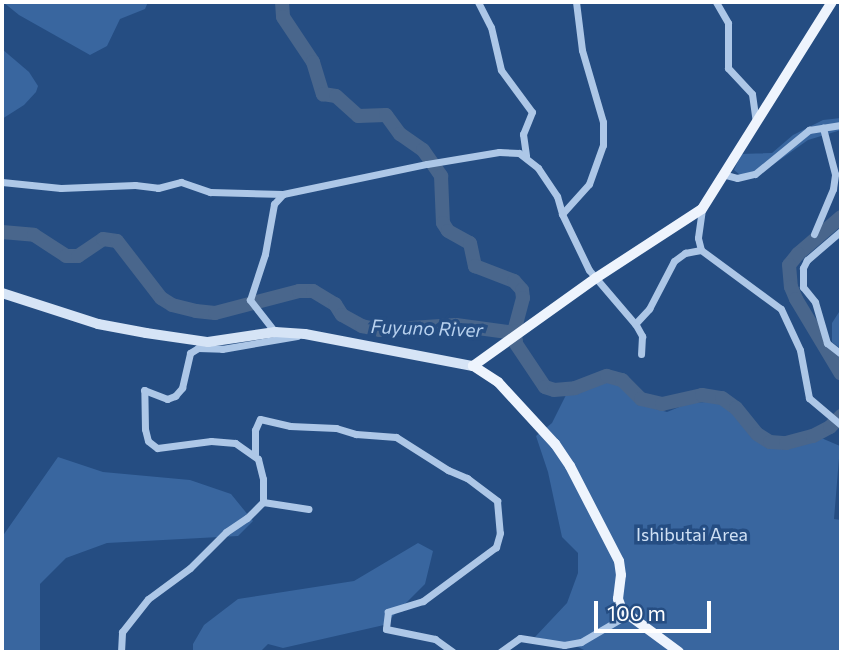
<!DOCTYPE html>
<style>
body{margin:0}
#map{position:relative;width:843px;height:654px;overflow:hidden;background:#254d82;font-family:Commissioner,sans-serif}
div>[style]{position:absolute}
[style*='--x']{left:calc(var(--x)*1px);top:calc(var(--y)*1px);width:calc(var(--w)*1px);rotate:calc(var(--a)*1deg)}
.green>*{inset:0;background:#39669f}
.river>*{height:14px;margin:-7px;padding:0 7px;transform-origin:7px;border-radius:7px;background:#49668c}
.street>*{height:7px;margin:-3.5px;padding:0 3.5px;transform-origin:3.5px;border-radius:3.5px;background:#adc7e7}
.secondary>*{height:10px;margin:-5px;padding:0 5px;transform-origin:5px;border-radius:5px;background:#d6e4f6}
.primary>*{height:10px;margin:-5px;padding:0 5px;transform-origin:5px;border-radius:5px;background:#eef4fd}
span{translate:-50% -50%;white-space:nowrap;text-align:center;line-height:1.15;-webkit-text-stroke:7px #254d82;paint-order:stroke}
.park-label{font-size:18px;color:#d0e1f5}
.water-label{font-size:19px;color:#b8d1ee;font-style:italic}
.frame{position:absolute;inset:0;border:4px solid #fff;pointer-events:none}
.scale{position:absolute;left:594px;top:601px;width:117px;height:32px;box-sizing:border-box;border:4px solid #fff;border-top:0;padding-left:9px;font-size:21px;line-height:24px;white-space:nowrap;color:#fff;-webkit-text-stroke:5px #254d82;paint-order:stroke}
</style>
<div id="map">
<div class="green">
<i style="clip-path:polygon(3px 2px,148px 2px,145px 9px,120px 19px,107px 46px,90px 55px,19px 15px)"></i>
<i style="clip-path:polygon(2px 49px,29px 72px,38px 86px,36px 92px,24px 105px,2px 119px)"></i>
<i style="clip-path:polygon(841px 118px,841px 130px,808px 140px,760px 174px,745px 179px,734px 170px,741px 154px,772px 153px,793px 135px,823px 120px)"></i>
<i style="clip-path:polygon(841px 309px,841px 349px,832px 342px,832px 323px)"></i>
<i style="clip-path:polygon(602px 381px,618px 381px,649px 407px,667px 412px,689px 403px,723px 401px,753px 436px,767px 445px,783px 448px,802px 445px,819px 437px,840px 446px,834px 519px,841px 520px,841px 652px,588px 652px,576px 646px,535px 637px,567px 603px,578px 573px,578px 553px,562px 537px,548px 472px,536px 436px,552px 423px,566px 395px)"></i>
<i style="clip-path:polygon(58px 457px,103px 472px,190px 480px,231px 494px,253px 521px,238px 536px,107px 543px,66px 558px,40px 584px,40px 652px,2px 652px,2px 537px)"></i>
<i style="clip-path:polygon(418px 543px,433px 551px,425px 584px,384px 625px,283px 648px,268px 644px,260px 652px,193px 652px,193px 644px,204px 625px,238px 599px,354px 581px)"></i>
</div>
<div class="river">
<i style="--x:282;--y:2;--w:15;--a:86"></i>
<i style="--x:283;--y:17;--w:54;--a:56.3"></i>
<i style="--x:313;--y:62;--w:34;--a:73"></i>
<i style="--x:323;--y:94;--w:13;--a:9"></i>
<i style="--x:336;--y:96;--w:30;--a:42"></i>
<i style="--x:358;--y:116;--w:28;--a:-2"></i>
<i style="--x:386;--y:115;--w:24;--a:54"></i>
<i style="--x:400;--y:134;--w:28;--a:35"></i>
<i style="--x:423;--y:150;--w:32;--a:55"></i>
<i style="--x:441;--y:176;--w:47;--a:87.6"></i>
<i style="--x:443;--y:223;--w:9;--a:58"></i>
<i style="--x:448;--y:231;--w:25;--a:29"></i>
<i style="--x:470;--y:243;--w:24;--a:78"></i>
<i style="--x:475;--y:266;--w:42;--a:21"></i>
<i style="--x:514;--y:281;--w:12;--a:48"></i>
<i style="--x:522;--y:290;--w:8;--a:83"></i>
<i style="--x:523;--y:298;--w:34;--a:105"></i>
<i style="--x:514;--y:331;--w:10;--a:79"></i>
<i style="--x:841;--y:217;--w:57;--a:139.3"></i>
<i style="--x:798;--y:254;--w:14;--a:129"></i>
<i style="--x:789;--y:265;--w:22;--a:85"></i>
<i style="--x:791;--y:287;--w:13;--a:67"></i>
<i style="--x:796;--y:299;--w:87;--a:59"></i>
<i style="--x:2;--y:232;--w:32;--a:5"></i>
<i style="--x:34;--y:235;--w:38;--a:33"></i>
<i style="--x:66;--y:256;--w:12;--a:0"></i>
<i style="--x:78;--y:256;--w:30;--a:-34"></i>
<i style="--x:103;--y:239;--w:14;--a:8"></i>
<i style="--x:117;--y:241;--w:72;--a:52.3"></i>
<i style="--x:161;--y:298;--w:13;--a:32"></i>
<i style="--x:172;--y:305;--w:25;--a:14"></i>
<i style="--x:196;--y:311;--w:19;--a:6"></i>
<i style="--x:215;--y:313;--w:87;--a:-14.7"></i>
<i style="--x:299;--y:291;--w:14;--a:0"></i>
<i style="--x:313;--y:291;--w:26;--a:31"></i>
<i style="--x:335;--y:304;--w:13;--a:58"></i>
<i style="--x:342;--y:315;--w:23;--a:29"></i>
<i style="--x:362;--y:326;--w:18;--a:13"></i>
<i style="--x:380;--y:330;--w:76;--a:-3.8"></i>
<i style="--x:456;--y:325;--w:52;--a:7.7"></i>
<i style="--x:508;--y:332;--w:66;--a:56.1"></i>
<i style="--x:545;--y:387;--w:9;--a:18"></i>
<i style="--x:554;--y:390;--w:21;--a:-5"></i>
<i style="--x:575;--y:388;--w:34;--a:-21"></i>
<i style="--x:607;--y:376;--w:16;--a:15"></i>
<i style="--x:622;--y:380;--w:27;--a:45"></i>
<i style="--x:641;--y:399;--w:22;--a:13"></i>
<i style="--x:662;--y:404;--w:41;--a:-12.7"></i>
<i style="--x:702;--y:395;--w:20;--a:9"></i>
<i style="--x:722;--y:398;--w:17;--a:36"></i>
<i style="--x:736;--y:408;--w:33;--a:51"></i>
<i style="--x:757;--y:434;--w:15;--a:32"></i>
<i style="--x:770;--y:442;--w:16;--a:4"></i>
<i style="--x:786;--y:443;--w:28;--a:-15"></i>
<i style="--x:813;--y:436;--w:19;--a:-28"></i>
<i style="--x:830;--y:427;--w:16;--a:-45"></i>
</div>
<div class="street">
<i style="--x:478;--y:2;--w:28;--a:63"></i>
<i style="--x:491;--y:27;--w:44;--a:76.9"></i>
<i style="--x:501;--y:70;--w:52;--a:53.6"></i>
<i style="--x:532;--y:112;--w:24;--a:112"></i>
<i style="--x:523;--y:134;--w:22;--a:82"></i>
<i style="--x:716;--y:2;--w:24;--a:60"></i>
<i style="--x:728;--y:23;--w:45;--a:90"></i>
<i style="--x:728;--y:68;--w:35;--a:47"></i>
<i style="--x:752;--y:94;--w:27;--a:82"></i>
<i style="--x:726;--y:175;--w:11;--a:15"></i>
<i style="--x:737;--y:178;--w:18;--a:-13"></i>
<i style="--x:755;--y:174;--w:70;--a:-39.2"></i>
<i style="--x:809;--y:130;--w:32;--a:-9"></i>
<i style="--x:2;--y:182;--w:59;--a:5.8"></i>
<i style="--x:61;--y:188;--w:74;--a:-2.3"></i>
<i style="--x:135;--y:185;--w:23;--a:7"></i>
<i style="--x:158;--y:188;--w:24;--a:-15"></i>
<i style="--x:181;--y:182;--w:31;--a:19"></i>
<i style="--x:210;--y:192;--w:73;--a:1.6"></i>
<i style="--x:283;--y:194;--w:147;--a:-11.8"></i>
<i style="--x:427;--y:164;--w:73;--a:-9.5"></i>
<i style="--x:499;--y:152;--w:20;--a:3"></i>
<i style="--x:519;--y:153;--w:24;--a:38"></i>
<i style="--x:538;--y:168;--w:34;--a:56"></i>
<i style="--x:557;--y:196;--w:19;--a:74"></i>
<i style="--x:562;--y:214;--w:62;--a:64.3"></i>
<i style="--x:589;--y:270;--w:72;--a:49.5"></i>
<i style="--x:636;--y:325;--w:13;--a:61"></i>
<i style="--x:642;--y:336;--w:18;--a:93"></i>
<i style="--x:702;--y:209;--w:29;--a:98"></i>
<i style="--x:698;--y:238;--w:12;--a:76"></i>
<i style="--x:701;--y:250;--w:99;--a:36.4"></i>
<i style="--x:781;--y:309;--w:45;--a:65.1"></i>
<i style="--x:800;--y:350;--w:49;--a:79.4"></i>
<i style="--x:809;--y:398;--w:42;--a:40.2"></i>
<i style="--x:562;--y:214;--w:40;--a:-48"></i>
<i style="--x:589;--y:184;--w:41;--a:-70.3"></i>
<i style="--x:603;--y:145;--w:23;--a:-90"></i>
<i style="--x:603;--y:122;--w:75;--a:-106.3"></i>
<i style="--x:582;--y:50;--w:48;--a:-97.1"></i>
<i style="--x:841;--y:231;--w:45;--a:139.5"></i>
<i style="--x:807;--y:260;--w:9;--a:117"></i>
<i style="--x:803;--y:268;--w:19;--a:90"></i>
<i style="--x:803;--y:287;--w:19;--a:51"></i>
<i style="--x:815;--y:302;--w:43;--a:73.7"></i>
<i style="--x:827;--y:343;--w:18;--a:38"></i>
<i style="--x:814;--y:234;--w:49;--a:-67.1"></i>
<i style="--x:833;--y:189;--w:15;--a:-82"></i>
<i style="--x:835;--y:174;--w:48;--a:-104.6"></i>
<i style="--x:635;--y:324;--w:21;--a:-47"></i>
<i style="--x:649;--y:309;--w:54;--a:-62.5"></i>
<i style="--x:674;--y:261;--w:14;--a:-36"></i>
<i style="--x:685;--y:253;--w:16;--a:-11"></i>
<i style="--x:275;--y:332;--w:41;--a:-128"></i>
<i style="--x:250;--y:300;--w:48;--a:-71.9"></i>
<i style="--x:265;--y:254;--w:51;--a:-79.8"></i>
<i style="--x:274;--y:204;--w:13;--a:-48"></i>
<i style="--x:255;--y:454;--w:24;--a:-90"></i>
<i style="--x:255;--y:430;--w:12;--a:-66"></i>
<i style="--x:260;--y:419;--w:31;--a:13"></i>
<i style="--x:290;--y:426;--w:46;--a:2.5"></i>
<i style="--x:336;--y:428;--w:21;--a:17"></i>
<i style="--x:356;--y:434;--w:40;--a:4.3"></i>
<i style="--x:396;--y:437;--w:62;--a:32.4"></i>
<i style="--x:448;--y:470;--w:21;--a:23"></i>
<i style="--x:467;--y:478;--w:38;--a:37"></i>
<i style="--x:497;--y:501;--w:32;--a:85"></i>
<i style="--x:500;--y:533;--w:15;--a:106"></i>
<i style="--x:496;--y:547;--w:91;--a:143.5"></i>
<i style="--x:423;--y:601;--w:37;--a:163"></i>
<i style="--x:388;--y:612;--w:17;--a:97"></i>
<i style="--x:386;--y:629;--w:50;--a:11.5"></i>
<i style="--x:435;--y:639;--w:22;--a:36"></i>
<i style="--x:263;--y:502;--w:46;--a:8.8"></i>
<i style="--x:121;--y:652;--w:20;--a:-87"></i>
<i style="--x:122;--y:632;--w:42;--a:-51.8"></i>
<i style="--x:148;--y:599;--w:52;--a:-36.4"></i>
<i style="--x:190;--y:568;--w:51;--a:-45"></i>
<i style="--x:226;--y:532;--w:25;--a:-34"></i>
<i style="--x:247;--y:518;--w:23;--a:-45"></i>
<i style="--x:263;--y:502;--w:23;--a:-90"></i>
<i style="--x:263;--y:479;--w:21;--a:-104"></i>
<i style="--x:258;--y:459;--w:28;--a:-145"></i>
<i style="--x:235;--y:443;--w:24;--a:-175"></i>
<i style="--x:211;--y:441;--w:54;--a:172.6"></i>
<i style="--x:157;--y:448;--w:11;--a:-142"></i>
<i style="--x:148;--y:441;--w:12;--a:-104"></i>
<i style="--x:145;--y:429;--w:39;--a:-91"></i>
<i style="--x:144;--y:390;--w:25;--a:21"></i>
<i style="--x:167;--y:399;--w:9;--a:-21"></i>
<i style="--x:175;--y:396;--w:11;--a:-49"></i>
<i style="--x:182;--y:388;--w:36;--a:-77"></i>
<i style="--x:190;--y:353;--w:9;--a:-32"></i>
<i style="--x:198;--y:348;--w:24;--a:2"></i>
<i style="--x:222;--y:349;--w:76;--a:-9.8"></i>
<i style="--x:500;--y:652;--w:24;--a:-35"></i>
<i style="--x:520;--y:638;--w:45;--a:9"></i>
<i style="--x:564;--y:645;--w:17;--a:-10"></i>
<i style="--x:581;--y:642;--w:53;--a:-30.4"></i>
</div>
<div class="secondary">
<i style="--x:2;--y:293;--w:101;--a:17.9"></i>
<i style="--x:98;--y:324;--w:49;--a:10.6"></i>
<i style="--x:146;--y:333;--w:63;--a:8.3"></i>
<i style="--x:208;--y:342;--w:68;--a:-8.5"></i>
<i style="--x:275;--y:332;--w:30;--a:4"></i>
<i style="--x:305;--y:334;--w:171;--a:10.8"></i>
</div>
<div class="primary">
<i style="--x:679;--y:652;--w:71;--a:-143.6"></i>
<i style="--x:622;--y:610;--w:12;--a:-110"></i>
<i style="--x:618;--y:599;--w:24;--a:-83"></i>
<i style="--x:621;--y:575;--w:14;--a:-98"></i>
<i style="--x:619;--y:561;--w:107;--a:-117.3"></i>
<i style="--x:570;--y:466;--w:27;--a:-124"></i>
<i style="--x:555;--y:444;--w:84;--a:-132.6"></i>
<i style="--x:498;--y:382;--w:30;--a:-147"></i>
<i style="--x:473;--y:366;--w:151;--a:-35.6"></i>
<i style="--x:596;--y:278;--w:126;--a:-33.1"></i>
<i style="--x:702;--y:209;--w:244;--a:-57.9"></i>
</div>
<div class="park-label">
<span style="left:692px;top:534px">Ishibutai Area</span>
</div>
<div class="water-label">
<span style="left:427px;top:328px;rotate:2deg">Fuyuno River</span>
</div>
<div class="frame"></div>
<div class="scale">100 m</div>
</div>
